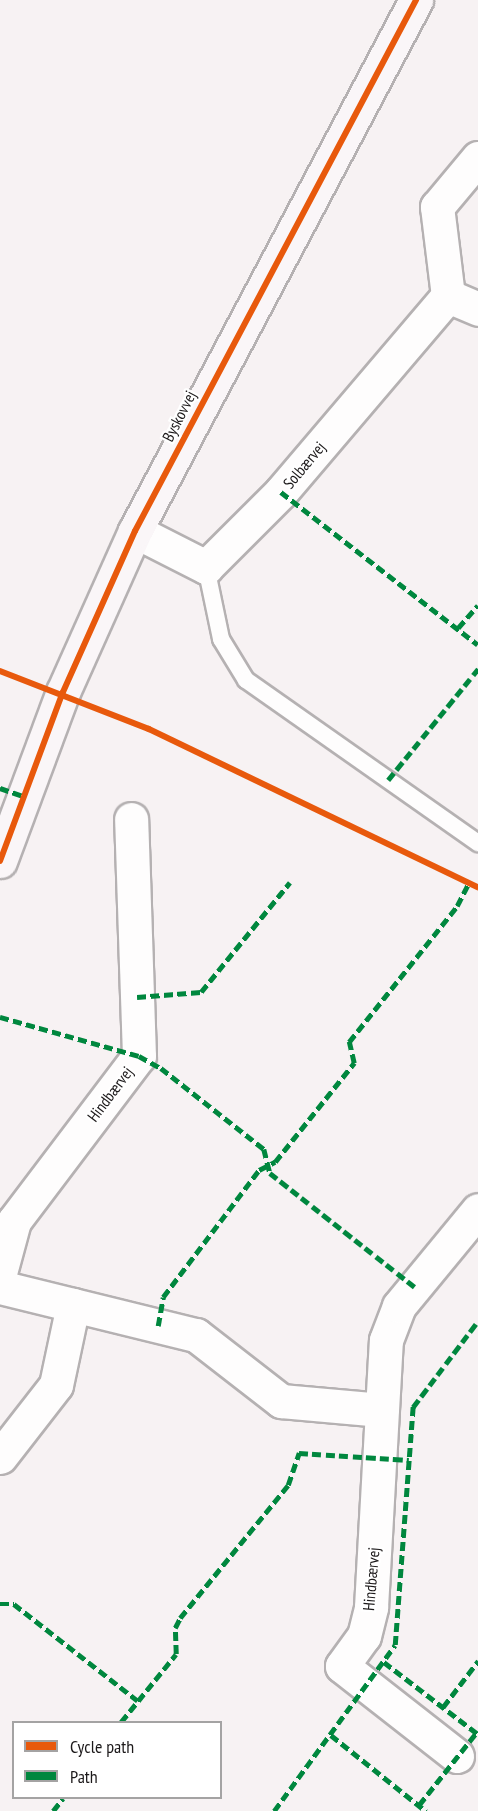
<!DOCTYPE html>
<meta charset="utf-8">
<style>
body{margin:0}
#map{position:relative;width:478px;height:1811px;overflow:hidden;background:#f7f2f3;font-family:"PT Sans Narrow",sans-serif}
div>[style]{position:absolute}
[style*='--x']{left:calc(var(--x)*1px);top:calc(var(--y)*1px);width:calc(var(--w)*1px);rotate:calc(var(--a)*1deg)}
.roads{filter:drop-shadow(2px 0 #b5b1b2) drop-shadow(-2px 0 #b5b1b2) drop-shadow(0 2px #b5b1b2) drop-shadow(0 -2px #b5b1b2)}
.lane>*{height:16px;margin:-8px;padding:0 8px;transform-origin:8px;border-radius:8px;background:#fefdfd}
.street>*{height:33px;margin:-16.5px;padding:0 16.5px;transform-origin:16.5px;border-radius:16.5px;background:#fefdfd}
.secondary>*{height:33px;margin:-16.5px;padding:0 16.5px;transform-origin:16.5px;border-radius:16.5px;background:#faf6f8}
.quiet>*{height:4.5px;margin-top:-2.25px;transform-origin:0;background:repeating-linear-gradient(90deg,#00873e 0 9px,transparent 0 13.5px)}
.cycleway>*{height:6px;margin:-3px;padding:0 3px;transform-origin:3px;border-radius:3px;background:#e8590c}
span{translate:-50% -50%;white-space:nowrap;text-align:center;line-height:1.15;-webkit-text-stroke:4.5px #fff;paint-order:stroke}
.street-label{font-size:16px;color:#1c191a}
.legend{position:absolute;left:12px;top:1721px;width:210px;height:78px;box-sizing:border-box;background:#fff;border:2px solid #a4a3a3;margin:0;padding:8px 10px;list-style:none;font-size:18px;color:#1c191a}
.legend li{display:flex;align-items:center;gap:12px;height:30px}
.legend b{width:30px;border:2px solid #a4a3a3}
</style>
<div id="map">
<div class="roads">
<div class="lane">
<i style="--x:206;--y:567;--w:74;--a:78.2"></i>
<i style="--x:221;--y:639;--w:48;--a:58.6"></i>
<i style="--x:246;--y:680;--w:284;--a:35.1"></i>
</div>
<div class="street">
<i style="--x:448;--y:296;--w:33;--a:23"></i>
<i style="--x:135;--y:531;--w:80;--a:26.9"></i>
<i style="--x:206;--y:567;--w:106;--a:-45"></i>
<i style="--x:281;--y:492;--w:257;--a:-49.6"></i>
<i style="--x:448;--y:296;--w:90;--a:-97"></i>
<i style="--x:437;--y:207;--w:64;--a:-50.1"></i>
<i style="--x:0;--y:1273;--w:54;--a:-74.9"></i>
<i style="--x:14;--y:1221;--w:207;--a:-52.9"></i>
<i style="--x:139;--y:1056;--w:237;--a:-91.9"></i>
<i style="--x:0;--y:1287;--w:202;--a:13.8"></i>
<i style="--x:196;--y:1335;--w:108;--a:37.8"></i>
<i style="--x:281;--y:1401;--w:101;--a:5.1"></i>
<i style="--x:0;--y:1457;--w:91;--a:-52.1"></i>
<i style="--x:56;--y:1385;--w:82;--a:-78"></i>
<i style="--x:457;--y:1756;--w:146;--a:-142"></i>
<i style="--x:342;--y:1666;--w:37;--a:-54"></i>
<i style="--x:364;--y:1636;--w:30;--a:-76"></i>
<i style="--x:371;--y:1607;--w:267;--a:-86.8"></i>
<i style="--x:386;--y:1340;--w:36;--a:-69"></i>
<i style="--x:399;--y:1306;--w:124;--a:-50.5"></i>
</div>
<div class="secondary">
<i style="--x:0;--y:861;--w:180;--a:-69.6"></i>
<i style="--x:63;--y:692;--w:176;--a:-65.9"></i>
<i style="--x:135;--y:531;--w:601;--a:-62.11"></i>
</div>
</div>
<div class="quiet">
<i style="--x:281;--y:492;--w:249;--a:37.8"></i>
<i style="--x:458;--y:628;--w:30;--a:-49"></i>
<i style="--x:388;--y:780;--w:143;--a:-51"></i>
<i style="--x:0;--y:788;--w:24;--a:19"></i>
<i style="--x:137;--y:997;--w:64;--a:-4.5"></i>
<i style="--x:201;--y:992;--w:141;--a:-51"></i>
<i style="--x:0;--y:1017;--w:144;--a:15.7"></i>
<i style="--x:139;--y:1056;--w:25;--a:29"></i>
<i style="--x:161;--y:1068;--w:131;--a:38.2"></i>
<i style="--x:264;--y:1149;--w:25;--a:76"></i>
<i style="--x:270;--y:1173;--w:184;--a:38.2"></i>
<i style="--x:158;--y:1326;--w:29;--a:-80"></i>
<i style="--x:163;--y:1297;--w:159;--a:-52.9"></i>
<i style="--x:259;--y:1170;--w:18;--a:-27"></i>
<i style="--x:275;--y:1162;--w:127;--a:-51.4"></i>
<i style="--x:354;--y:1063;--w:22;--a:-103"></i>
<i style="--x:349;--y:1042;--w:174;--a:-51.5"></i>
<i style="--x:457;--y:906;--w:25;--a:-63"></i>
<i style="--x:0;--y:1604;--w:14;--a:0"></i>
<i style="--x:14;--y:1604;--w:157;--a:38"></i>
<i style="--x:384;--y:1662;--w:118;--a:37.5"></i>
<i style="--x:443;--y:1707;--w:58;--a:-52.7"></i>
<i style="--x:121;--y:1722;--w:87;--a:-51"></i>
<i style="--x:176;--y:1654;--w:26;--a:-92"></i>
<i style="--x:175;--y:1628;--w:11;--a:-63"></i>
<i style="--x:180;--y:1618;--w:171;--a:-50.9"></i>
<i style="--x:288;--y:1485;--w:34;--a:-71"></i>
<i style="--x:299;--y:1453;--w:110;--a:3.6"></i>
<i style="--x:331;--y:1735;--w:122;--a:38.7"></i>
<i style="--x:419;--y:1805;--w:92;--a:-51.6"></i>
<i style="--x:53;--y:1811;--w:16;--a:-52"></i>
<i style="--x:274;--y:1811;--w:205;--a:-53.9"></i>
<i style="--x:395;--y:1645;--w:239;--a:-85.7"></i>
<i style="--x:413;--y:1407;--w:108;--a:-52.9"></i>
</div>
<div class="cycleway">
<i style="--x:0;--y:671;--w:160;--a:21.3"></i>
<i style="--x:149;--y:729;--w:365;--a:25.7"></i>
<i style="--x:0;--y:861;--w:180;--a:-69.6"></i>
<i style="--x:63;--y:692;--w:176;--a:-65.9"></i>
<i style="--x:135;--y:531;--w:601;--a:-62.11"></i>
</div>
<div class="street-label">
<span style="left:179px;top:416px;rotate:-63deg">Byskovvej</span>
<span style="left:304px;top:465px;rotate:-50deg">Solbærvej</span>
<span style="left:110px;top:1094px;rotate:-53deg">Hindbærvej</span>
<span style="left:371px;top:1579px;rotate:-85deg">Hindbærvej</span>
</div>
<ul class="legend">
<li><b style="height:8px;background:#e8590c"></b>Cycle path</li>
<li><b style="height:8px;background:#00873e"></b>Path</li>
</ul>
</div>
